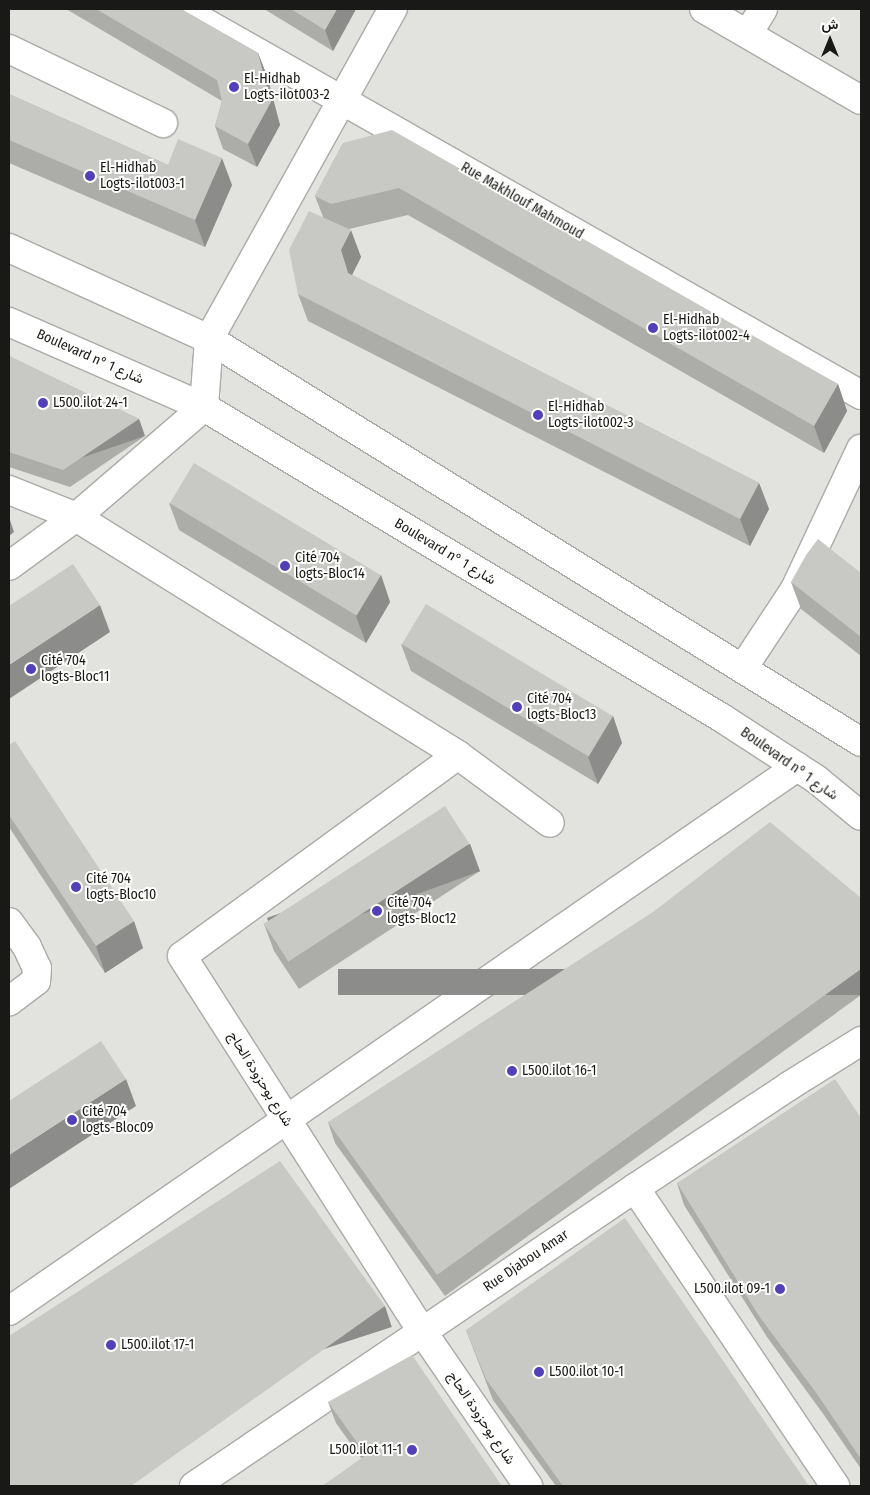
<!DOCTYPE html>
<meta charset="utf-8">
<style>
body{margin:0}
#map{position:relative;width:870px;height:1495px;overflow:hidden;background:#e2e2df;font-family:"Fira Sans Condensed",Vazirmatn,sans-serif}
div>[style]{position:absolute}
[style*='--x']{left:calc(var(--x)*1px);top:calc(var(--y)*1px);width:calc(var(--w)*1px);rotate:calc(var(--a)*1deg)}
.roads{filter:drop-shadow(1px 0 #aaaaa7) drop-shadow(-1px 0 #aaaaa7) drop-shadow(0 1px #aaaaa7) drop-shadow(0 -1px #aaaaa7)}
.minor>*{height:28px;margin:-14px;padding:0 14px;transform-origin:14px;border-radius:14px;background:#fff}
.tertiary>*{height:28px;margin:-14px;padding:0 14px;transform-origin:14px;border-radius:14px;background:#fff}
.secondary>*{height:28px;margin:-14px;padding:0 14px;transform-origin:14px;border-radius:14px;background:#fff}
.wall>*{inset:0;background:#acaca9}
.shaded-wall>*{inset:0;background:#8c8c8a;transform-origin:0 0}
.building>*{inset:0;background:#c8c8c5;transform-origin:0 0}
.dots>*{width:14px;height:14px;translate:-50% -50%;box-sizing:border-box;border:2px solid #fffffe;border-radius:50%}
span{translate:-50% -50%;white-space:nowrap;text-align:center;line-height:1.15;-webkit-text-stroke:4px #fffffe;paint-order:stroke}
.poi-label{font-size:14px;color:#191918}
.left{translate:0 -50%;text-align:left}
.right{translate:-100% -50%;text-align:right}
.street-label{font-size:14px;color:#191918}
.frame{position:absolute;inset:0;border:10px solid #191918;pointer-events:none}
.north{position:absolute;left:805px;top:15px;width:50px;height:50px;-webkit-text-stroke:4px #fffffe;paint-order:stroke;rotate:0deg;font-size:14px;font-weight:700;line-height:20px;text-align:center;color:#191918}
.north::after{content:'';display:block;margin:auto;width:18px;height:22px;background:#191918;clip-path:polygon(50% 0,100% 100%,50% 72%,0 100%)}
</style>
<div id="map">
<div class="roads">
<div class="minor">
<i style="--x:181;--y:9;--w:782;--a:29.58"></i>
<i style="--x:704;--y:9;--w:181;--a:30.1"></i>
<i style="--x:748;--y:34;--w:29;--a:-59"></i>
<i style="--x:9;--y:49;--w:171;--a:25.7"></i>
<i style="--x:9;--y:490;--w:72;--a:21.9"></i>
<i style="--x:76;--y:517;--w:450;--a:31.9"></i>
<i style="--x:458;--y:755;--w:114;--a:36.5"></i>
<i style="--x:743;--y:668;--w:95;--a:-56.6"></i>
<i style="--x:795;--y:589;--w:155;--a:-64.8"></i>
<i style="--x:458;--y:755;--w:341;--a:143.9"></i>
<i style="--x:182;--y:956;--w:445;--a:57.4"></i>
<i style="--x:422;--y:1331;--w:188;--a:55.6"></i>
<i style="--x:9;--y:922;--w:31;--a:54"></i>
<i style="--x:27;--y:947;--w:23;--a:65"></i>
<i style="--x:37;--y:968;--w:13;--a:94"></i>
<i style="--x:36;--y:981;--w:34;--a:143"></i>
<i style="--x:635;--y:1188;--w:359;--a:56.1"></i>
<i style="--x:9;--y:1311;--w:958;--a:-34.62"></i>
<i style="--x:194;--y:1486;--w:532;--a:-34.05"></i>
<i style="--x:635;--y:1188;--w:185;--a:-33.5"></i>
<i style="--x:789;--y:1086;--w:85;--a:-32"></i>
</div>
<div class="tertiary">
<i style="--x:9;--y:566;--w:83;--a:-36.2"></i>
<i style="--x:76;--y:517;--w:169;--a:-40.7"></i>
<i style="--x:204;--y:407;--w:68;--a:-85.8"></i>
<i style="--x:209;--y:339;--w:378;--a:-60.9"></i>
</div>
<div class="secondary">
<i style="--x:9;--y:248;--w:220;--a:24.5"></i>
<i style="--x:209;--y:339;--w:766;--a:31.72"></i>
<i style="--x:9;--y:322;--w:213;--a:23.6"></i>
<i style="--x:204;--y:407;--w:604;--a:30.98"></i>
<i style="--x:722;--y:718;--w:112;--a:33"></i>
<i style="--x:816;--y:779;--w:58;--a:39.4"></i>
</div>
</div>
<div class="wall">
<i style="clip-path:polygon(66px 9px,181px 9px,258px 53px,267px 76px,280px 125px,257px 167px,223px 149px,215px 126px,222px 101px)"></i>
<i style="clip-path:polygon(264px 9px,356px 9px,333px 51px)"></i>
<i style="clip-path:polygon(9px 94px,168px 165px,232px 185px,205px 247px,9px 163px)"></i>
<i style="clip-path:polygon(343px 143px,838px 384px,847px 411px,824px 453px,408px 215px,349px 229px,361px 257px,352px 275px,759px 483px,769px 509px,750px 546px,308px 321px,298px 294px,323px 217px,315px 196px)"></i>
<i style="clip-path:polygon(9px 356px,139px 419px,145px 436px,70px 487px,9px 467px)"></i>
<i style="clip-path:polygon(169px 503px,381px 575px,390px 602px,366px 643px,179px 530px)"></i>
<i style="clip-path:polygon(861px 573px,861px 656px,801px 609px,791px 582px)"></i>
<i style="clip-path:polygon(401px 644px,613px 716px,622px 743px,598px 784px,411px 671px)"></i>
<i style="clip-path:polygon(9px 745px,143px 948px,105px 973px,9px 827px)"></i>
<i style="clip-path:polygon(470px 844px,480px 871px,299px 989px,274px 951px,264px 924px)"></i>
<i style="clip-path:polygon(861px 898px,861px 995px,445px 1296px,335px 1143px,328px 1122px)"></i>
<i style="clip-path:polygon(861px 1118px,861px 1469px,824px 1415px,767px 1337px,684px 1205px,677px 1183px)"></i>
<i style="clip-path:polygon(466px 1330px,809px 1486px,556px 1486px,493px 1400px)"></i>
<i style="clip-path:polygon(328px 1402px,502px 1486px,361px 1458px,336px 1423px)"></i>
</div>
<div class="shaded-wall">
<i style="clip-path:polygon(337px 9px,356px 9px,333px 51px,325px 30px)"></i>
<i style="clip-path:polygon(258px 53px,267px 76px,280px 125px,257px 167px,248px 144px)"></i>
<i style="clip-path:polygon(222px 158px,232px 185px,205px 247px,195px 220px)"></i>
<i style="clip-path:polygon(351px 230px,361px 257px,351px 277px,348px 273px,341px 250px)"></i>
<i style="clip-path:polygon(838px 384px,847px 411px,824px 453px,814px 426px)"></i>
<i style="left:139px;top:419px;width:18px;height:92px;rotate:71deg"></i>
<i style="clip-path:polygon(759px 483px,769px 509px,750px 546px,740px 519px)"></i>
<i style="clip-path:polygon(9px 517px,14px 532px,9px 536px)"></i>
<i style="clip-path:polygon(381px 575px,390px 602px,366px 643px,356px 616px)"></i>
<i style="clip-path:polygon(100px 605px,110px 632px,9px 699px,9px 665px)"></i>
<i style="clip-path:polygon(613px 716px,622px 743px,598px 784px,588px 757px)"></i>
<i style="left:470px;top:844px;width:29px;height:216px;rotate:70deg"></i>
<i style="clip-path:polygon(134px 921px,143px 948px,105px 973px,96px 946px)"></i>
<i style="left:861px;top:969px;width:26px;height:523px;rotate:90deg"></i>
<i style="clip-path:polygon(126px 1079px,136px 1106px,9px 1189px,9px 1155px)"></i>
<i style="left:385px;top:1306px;width:22px;height:311px;rotate:72deg"></i>
</div>
<div class="building">
<i style="clip-path:polygon(96px 9px,181px 9px,258px 53px,271px 102px,248px 144px,215px 126px,222px 101px,217px 80px)"></i>
<i style="clip-path:polygon(291px 9px,337px 9px,325px 30px)"></i>
<i style="clip-path:polygon(9px 94px,168px 165px,178px 139px,222px 158px,195px 220px,9px 140px)"></i>
<i style="clip-path:polygon(392px 130px,838px 384px,814px 426px,399px 188px,331px 204px,315px 196px,343px 143px)"></i>
<i style="clip-path:polygon(309px 211px,351px 230px,341px 250px,348px 273px,759px 483px,740px 519px,298px 294px,289px 250px)"></i>
<i style="clip-path:polygon(9px 356px,139px 419px,63px 470px,9px 452px)"></i>
<i style="left:194px;top:463px;width:218px;height:47px;rotate:31deg"></i>
<i style="clip-path:polygon(818px 539px,861px 573px,861px 637px,791px 582px,806px 555px)"></i>
<i style="clip-path:polygon(73px 564px,100px 605px,9px 665px,9px 606px)"></i>
<i style="left:426px;top:604px;width:218px;height:47px;rotate:31deg"></i>
<i style="clip-path:polygon(15px 741px,134px 921px,96px 946px,9px 815px,9px 745px)"></i>
<i style="left:445px;top:806px;width:45px;height:216px;rotate:57deg"></i>
<i style="clip-path:polygon(770px 822px,861px 898px,861px 969px,437px 1275px,328px 1122px,653px 912px)"></i>
<i style="clip-path:polygon(101px 1041px,126px 1079px,9px 1155px,9px 1101px)"></i>
<i style="clip-path:polygon(835px 1079px,861px 1118px,861px 1459px,817px 1394px,759px 1316px,677px 1183px)"></i>
<i style="clip-path:polygon(280px 1161px,385px 1306px,131px 1486px,9px 1486px,9px 1336px)"></i>
<i style="clip-path:polygon(625px 1218px,809px 1486px,563px 1486px,486px 1379px,466px 1330px)"></i>
<i style="clip-path:polygon(412px 1355px,502px 1486px,322px 1486px,366px 1455px,328px 1402px)"></i>
</div>
<div class="dots">
<i style="left:234px;top:87px;background:#5140b8"></i>
<i style="left:90px;top:176px;background:#5140b8"></i>
<i style="left:653px;top:328px;background:#5140b8"></i>
<i style="left:43px;top:403px;background:#5140b8"></i>
<i style="left:538px;top:415px;background:#5140b8"></i>
<i style="left:285px;top:566px;background:#5140b8"></i>
<i style="left:31px;top:669px;background:#5140b8"></i>
<i style="left:517px;top:707px;background:#5140b8"></i>
<i style="left:76px;top:887px;background:#5140b8"></i>
<i style="left:377px;top:911px;background:#5140b8"></i>
<i style="left:512px;top:1071px;background:#5140b8"></i>
<i style="left:72px;top:1120px;background:#5140b8"></i>
<i style="left:780px;top:1289px;background:#5140b8"></i>
<i style="left:111px;top:1345px;background:#5140b8"></i>
<i style="left:539px;top:1372px;background:#5140b8"></i>
<i style="left:412px;top:1450px;background:#5140b8"></i>
</div>
<div class="poi-label">
<span class="left" style="left:244px;top:87px">El-Hidhab<br>Logts-ilot003-2</span>
<span class="left" style="left:100px;top:176px">El-Hidhab<br>Logts-ilot003-1</span>
<span class="left" style="left:663px;top:328px">El-Hidhab<br>Logts-ilot002-4</span>
<span class="left" style="left:53px;top:403px">L500.ilot 24-1</span>
<span class="left" style="left:548px;top:415px">El-Hidhab<br>Logts-ilot002-3</span>
<span class="left" style="left:295px;top:566px">Cité 704<br>logts-Bloc14</span>
<span class="left" style="left:41px;top:669px">Cité 704<br>logts-Bloc11</span>
<span class="left" style="left:527px;top:707px">Cité 704<br>logts-Bloc13</span>
<span class="left" style="left:86px;top:887px">Cité 704<br>logts-Bloc10</span>
<span class="left" style="left:387px;top:911px">Cité 704<br>logts-Bloc12</span>
<span class="left" style="left:522px;top:1071px">L500.ilot 16-1</span>
<span class="left" style="left:82px;top:1120px">Cité 704<br>logts-Bloc09</span>
<span class="right" style="left:770px;top:1289px">L500.ilot 09-1</span>
<span class="left" style="left:121px;top:1345px">L500.ilot 17-1</span>
<span class="left" style="left:549px;top:1372px">L500.ilot 10-1</span>
<span class="right" style="left:402px;top:1450px">L500.ilot 11-1</span>
</div>
<div class="street-label">
<span style="left:522px;top:201px;rotate:30deg">Rue Makhlouf Mahmoud</span>
<span style="left:90px;top:357px;rotate:24deg">Boulevard n° شارع 1</span>
<span style="left:445px;top:552px;rotate:31deg">Boulevard n° شارع 1</span>
<span style="left:789px;top:764px;rotate:35deg">Boulevard n° شارع 1</span>
<span style="left:260px;top:1079px;rotate:58deg">شارع بوحزودة الحاج</span>
<span style="left:526px;top:1261px;rotate:-34deg">Rue Djabou Amar</span>
<span style="left:481px;top:1418px;rotate:56deg">شارع بوحزودة الحاج</span>
</div>
<div class="frame"></div>
<div class="north">ش</div>
</div>
